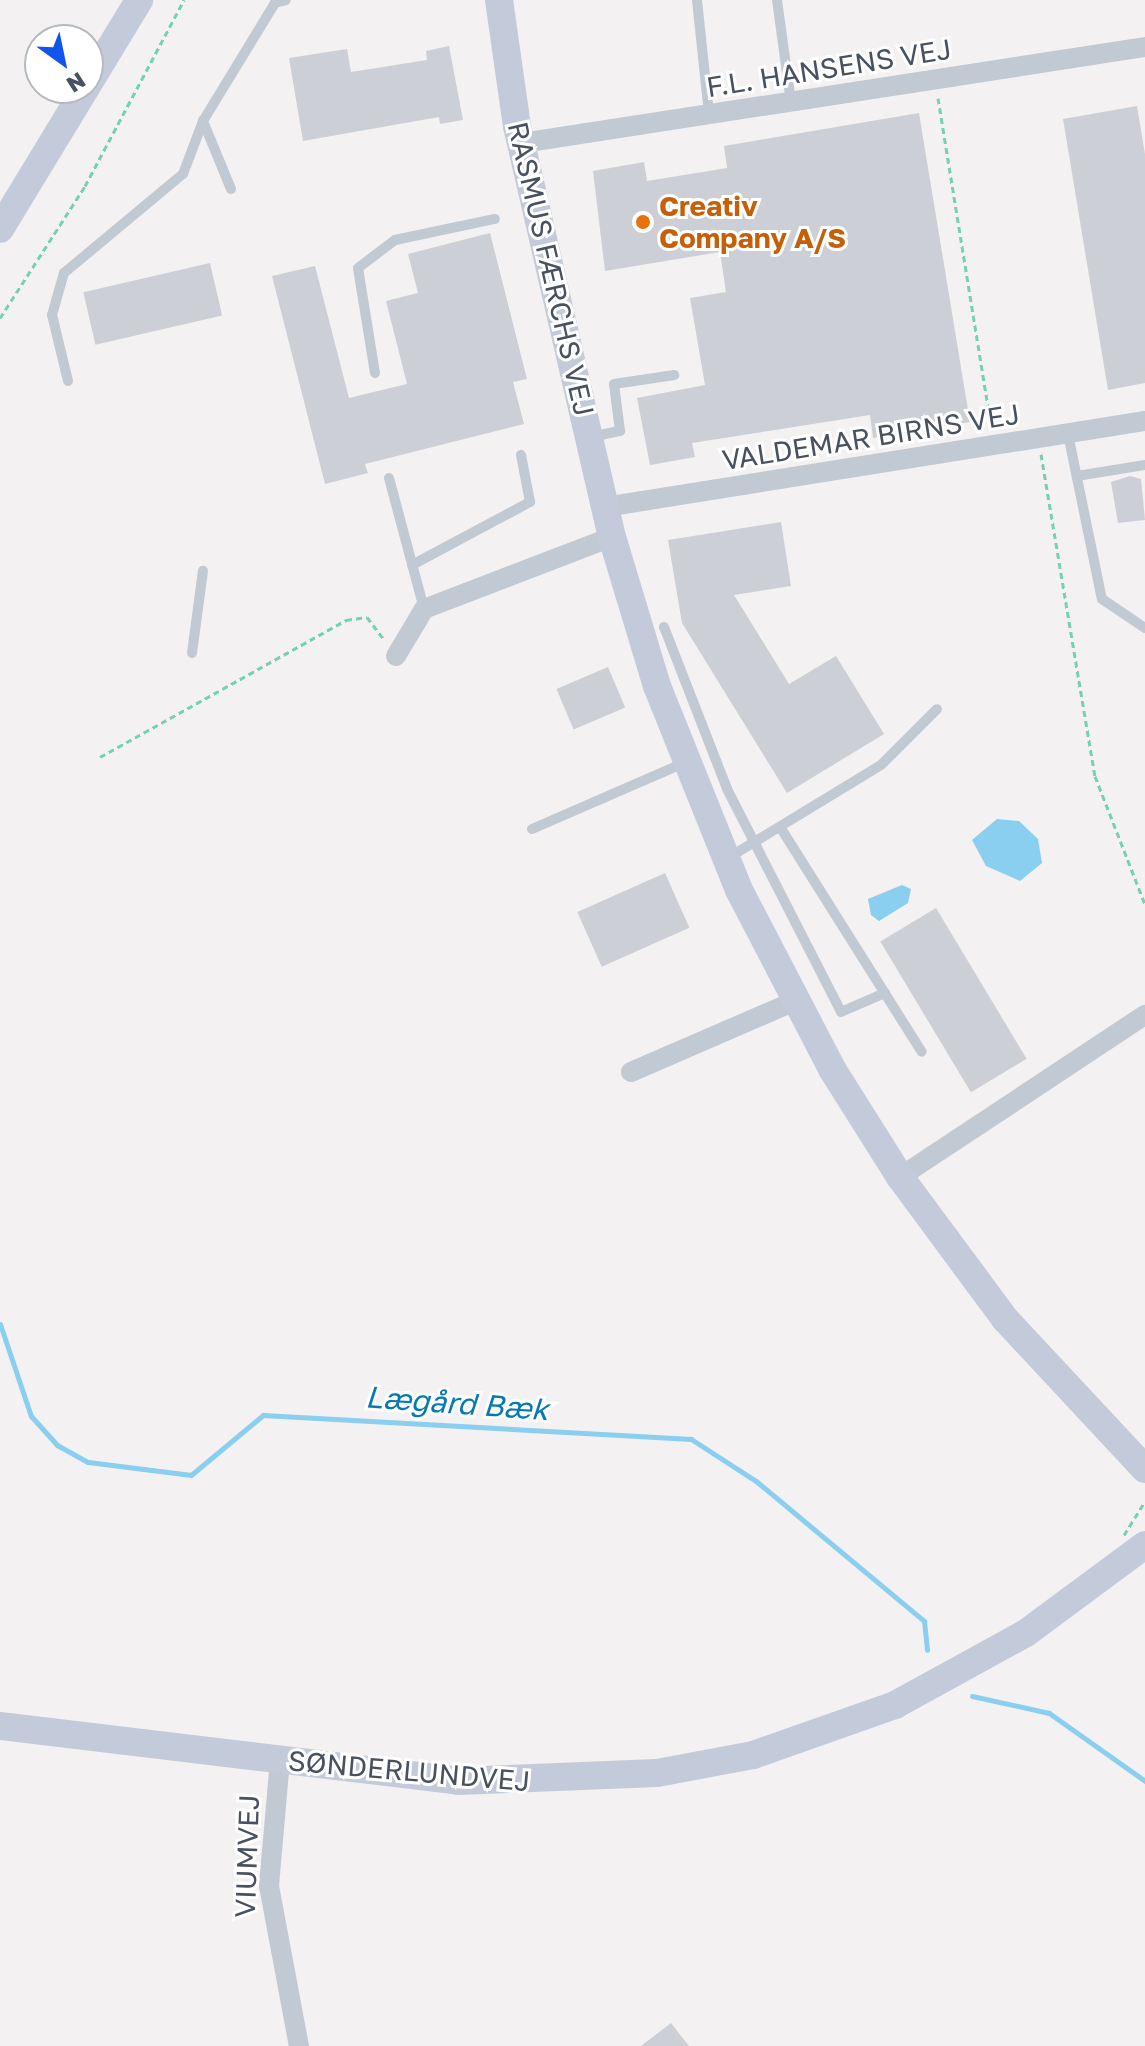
<!DOCTYPE html>
<meta charset="utf-8">
<style>
body{margin:0}
#map{position:relative;width:1145px;height:2046px;overflow:hidden;background:#f3f1f1;font-family:"Golos Text",sans-serif}
div>[style]{position:absolute}
[style*='--x']{left:calc(var(--x)*1px);top:calc(var(--y)*1px);width:calc(var(--w)*1px);rotate:calc(var(--a)*1deg)}
.water>*{inset:0;background:#8acef0}
.stream>*{height:5px;margin:-2.5px;padding:0 2.5px;transform-origin:2.5px;border-radius:2.5px;background:#8acef0}
.building>*{inset:0;background:#cdcfd6;transform-origin:0 0}
.path>*{height:3px;margin-top:-1.5px;transform-origin:0;background:repeating-linear-gradient(90deg,#75d1b0 0 6px,transparent 0 10px)}
.lane>*{height:10px;margin:-5px;padding:0 5px;transform-origin:5px;border-radius:5px;background:#c1c9d3}
.street>*{height:20px;margin:-10px;padding:0 10px;transform-origin:10px;border-radius:10px;background:#c1c9d3}
.secondary>*{height:28px;margin:-14px;padding:0 14px;transform-origin:14px;border-radius:14px;background:#c3cbda}
.dots>*{width:22px;height:22px;translate:-50% -50%;box-sizing:border-box;border:4px solid #fff;border-radius:50%}
span{translate:-50% -50%;white-space:nowrap;text-align:center;line-height:1.15;-webkit-text-stroke:6px #fff;paint-order:stroke}
.street-label{font-size:28px;color:#485160}
.food-label{font-size:28px;color:#c56008;font-weight:700}
.left{translate:0 -50%;text-align:left}
.water-label{font-size:30px;color:#0679b4;font-style:italic}
.north{position:absolute;left:24px;top:24px;width:80px;height:80px;box-sizing:border-box;background:#fff;border:2px solid #b6b9bf;border-radius:50%;rotate:147deg;font-size:22px;font-weight:700;line-height:32px;text-align:center;color:#485160}
.north::after{content:'';display:block;margin:auto;width:28px;height:36px;background:#1255ed;clip-path:polygon(50% 0,100% 100%,50% 72%,0 100%)}
</style>
<div id="map">
<div class="water">
<i style="clip-path:polygon(997px 819px,1019px 821px,1038px 839px,1042px 863px,1020px 881px,986px 866px,972px 840px)"></i>
<i style="clip-path:polygon(902px 885px,911px 889px,908px 903px,879px 921px,871px 915px,868px 899px)"></i>
</div>
<div class="stream">
<i style="--x:0;--y:1324;--w:97;--a:71.4"></i>
<i style="--x:31;--y:1416;--w:39;--a:48"></i>
<i style="--x:57;--y:1445;--w:35;--a:29"></i>
<i style="--x:88;--y:1462;--w:104;--a:7.2"></i>
<i style="--x:191;--y:1475;--w:94;--a:-39.8"></i>
<i style="--x:263;--y:1415;--w:429;--a:3.2"></i>
<i style="--x:691;--y:1439;--w:77;--a:32.9"></i>
<i style="--x:756;--y:1481;--w:219;--a:39.8"></i>
<i style="--x:924;--y:1621;--w:29;--a:84"></i>
<i style="--x:972;--y:1696;--w:79;--a:12.4"></i>
<i style="--x:1049;--y:1713;--w:118;--a:35.3"></i>
</div>
<div class="building">
<i style="clip-path:polygon(449px 46px,463px 120px,440px 124px,439px 117px,303px 141px,289px 58px,347px 49px,351px 72px,427px 60px,426px 51px)"></i>
<i style="clip-path:polygon(1137px 106px,1145px 154px,1145px 383px,1108px 390px,1063px 119px)"></i>
<i style="clip-path:polygon(919px 113px,970px 422px,873px 438px,870px 415px,692px 443px,695px 457px,650px 465px,637px 398px,705px 385px,690px 298px,726px 292px,720px 252px,605px 271px,593px 171px,644px 162px,647px 181px,727px 168px,724px 146px)"></i>
<i style="clip-path:polygon(490px 233px,527px 379px,513px 382px,524px 424px,365px 464px,368px 473px,325px 484px,272px 276px,315px 266px,349px 398px,407px 384px,386px 301px,418px 293px,408px 254px)"></i>
<i style="left:210px;top:263px;width:54px;height:130px;rotate:77deg"></i>
<i style="clip-path:polygon(1130px 476px,1141px 479px,1145px 520px,1118px 523px,1111px 482px)"></i>
<i style="clip-path:polygon(781px 522px,791px 586px,734px 595px,789px 684px,836px 656px,884px 734px,787px 793px,682px 623px,668px 540px)"></i>
<i style="left:608px;top:667px;width:44px;height:56px;rotate:67deg"></i>
<i style="left:665px;top:873px;width:60px;height:96px;rotate:66deg"></i>
<i style="left:936px;top:908px;width:176px;height:65px;rotate:59deg"></i>
<i style="clip-path:polygon(671px 2023px,689px 2046px,641px 2046px)"></i>
</div>
<div class="path">
<i style="--x:938;--y:98;--w:333;--a:80.8"></i>
<i style="--x:0;--y:318;--w:157;--a:-57.2"></i>
<i style="--x:85;--y:186;--w:211;--a:-62"></i>
<i style="--x:1041;--y:454;--w:326;--a:80.5"></i>
<i style="--x:1095;--y:776;--w:137;--a:68.7"></i>
<i style="--x:100;--y:757;--w:282;--a:-29.1"></i>
<i style="--x:346;--y:620;--w:21;--a:-8"></i>
<i style="--x:367;--y:617;--w:30;--a:53"></i>
<i style="--x:1124;--y:1535;--w:40;--a:-58"></i>
</div>
<div class="lane">
<i style="--x:697;--y:0;--w:115;--a:84"></i>
<i style="--x:777;--y:0;--w:103;--a:82.2"></i>
<i style="--x:231;--y:189;--w:74;--a:-112.4"></i>
<i style="--x:203;--y:121;--w:138;--a:-58.6"></i>
<i style="--x:275;--y:3;--w:11;--a:-15"></i>
<i style="--x:375;--y:373;--w:106;--a:-99.2"></i>
<i style="--x:358;--y:268;--w:46;--a:-37.1"></i>
<i style="--x:395;--y:240;--w:102;--a:-11.9"></i>
<i style="--x:68;--y:381;--w:68;--a:-103.6"></i>
<i style="--x:52;--y:315;--w:44;--a:-74.1"></i>
<i style="--x:64;--y:273;--w:155;--a:-39.8"></i>
<i style="--x:183;--y:174;--w:57;--a:-69.3"></i>
<i style="--x:1068;--y:434;--w:168;--a:78.4"></i>
<i style="--x:1102;--y:599;--w:52;--a:34"></i>
<i style="--x:591;--y:437;--w:30;--a:-12"></i>
<i style="--x:620;--y:431;--w:47;--a:-97.3"></i>
<i style="--x:614;--y:384;--w:61;--a:-8.5"></i>
<i style="--x:1077;--y:476;--w:69;--a:-9.2"></i>
<i style="--x:389;--y:478;--w:136;--a:75"></i>
<i style="--x:412;--y:565;--w:134;--a:-28.1"></i>
<i style="--x:530;--y:502;--w:48;--a:-100.8"></i>
<i style="--x:664;--y:627;--w:174;--a:68.7"></i>
<i style="--x:727;--y:789;--w:250;--a:62.9"></i>
<i style="--x:841;--y:1012;--w:48;--a:-23.4"></i>
<i style="--x:192;--y:653;--w:83;--a:-82.4"></i>
<i style="--x:532;--y:829;--w:166;--a:-23.5"></i>
<i style="--x:782;--y:830;--w:262;--a:57.8"></i>
<i style="--x:728;--y:858;--w:179;--a:-31.3"></i>
<i style="--x:881;--y:765;--w:79;--a:-45"></i>
</div>
<div class="street">
<i style="--x:522;--y:143;--w:630;--a:-8.76"></i>
<i style="--x:605;--y:507;--w:547;--a:-9.05"></i>
<i style="--x:396;--y:656;--w:55;--a:-59.2"></i>
<i style="--x:424;--y:609;--w:201;--a:-21"></i>
<i style="--x:631;--y:1072;--w:179;--a:-23.4"></i>
<i style="--x:900;--y:1177;--w:294;--a:-33.5"></i>
<i style="--x:280;--y:1760;--w:126;--a:95"></i>
<i style="--x:269;--y:1886;--w:163;--a:79.4"></i>
</div>
<div class="secondary">
<i style="--x:499;--y:0;--w:127;--a:81.9"></i>
<i style="--x:517;--y:126;--w:422;--a:77"></i>
<i style="--x:612;--y:537;--w:156;--a:73.2"></i>
<i style="--x:657;--y:686;--w:220;--a:68.1"></i>
<i style="--x:739;--y:890;--w:202;--a:62.5"></i>
<i style="--x:832;--y:1069;--w:128;--a:57.8"></i>
<i style="--x:900;--y:1177;--w:177;--a:53.5"></i>
<i style="--x:1005;--y:1319;--w:205;--a:47"></i>
<i style="--x:0;--y:229;--w:268;--a:-58.7"></i>
<i style="--x:0;--y:1726;--w:461;--a:6.8"></i>
<i style="--x:458;--y:1781;--w:199;--a:-2.3"></i>
<i style="--x:657;--y:1773;--w:98;--a:-10.6"></i>
<i style="--x:753;--y:1755;--w:151;--a:-19.4"></i>
<i style="--x:895;--y:1705;--w:149;--a:-28.8"></i>
<i style="--x:1026;--y:1633;--w:148;--a:-36.5"></i>
</div>
<div class="dots">
<i style="left:643px;top:222px;background:#e8710a"></i>
</div>
<div class="street-label">
<span style="left:829px;top:68px;rotate:-9deg">F.L. HANSENS VEJ</span>
<span style="left:551px;top:269px;rotate:77deg">RASMUS FÆRCHS VEJ</span>
<span style="left:871px;top:437px;rotate:-9deg">VALDEMAR BIRNS VEJ</span>
<span style="left:409px;top:1771px;rotate:5deg">SØNDERLUNDVEJ</span>
<span style="left:247px;top:1856px;rotate:-88deg">VIUMVEJ</span>
</div>
<div class="food-label">
<span class="left" style="left:659px;top:222px">Creativ<br>Company A/S</span>
</div>
<div class="water-label">
<span style="left:457px;top:1403px;rotate:4deg">Lægård Bæk</span>
</div>
<div class="north">N</div>
</div>
